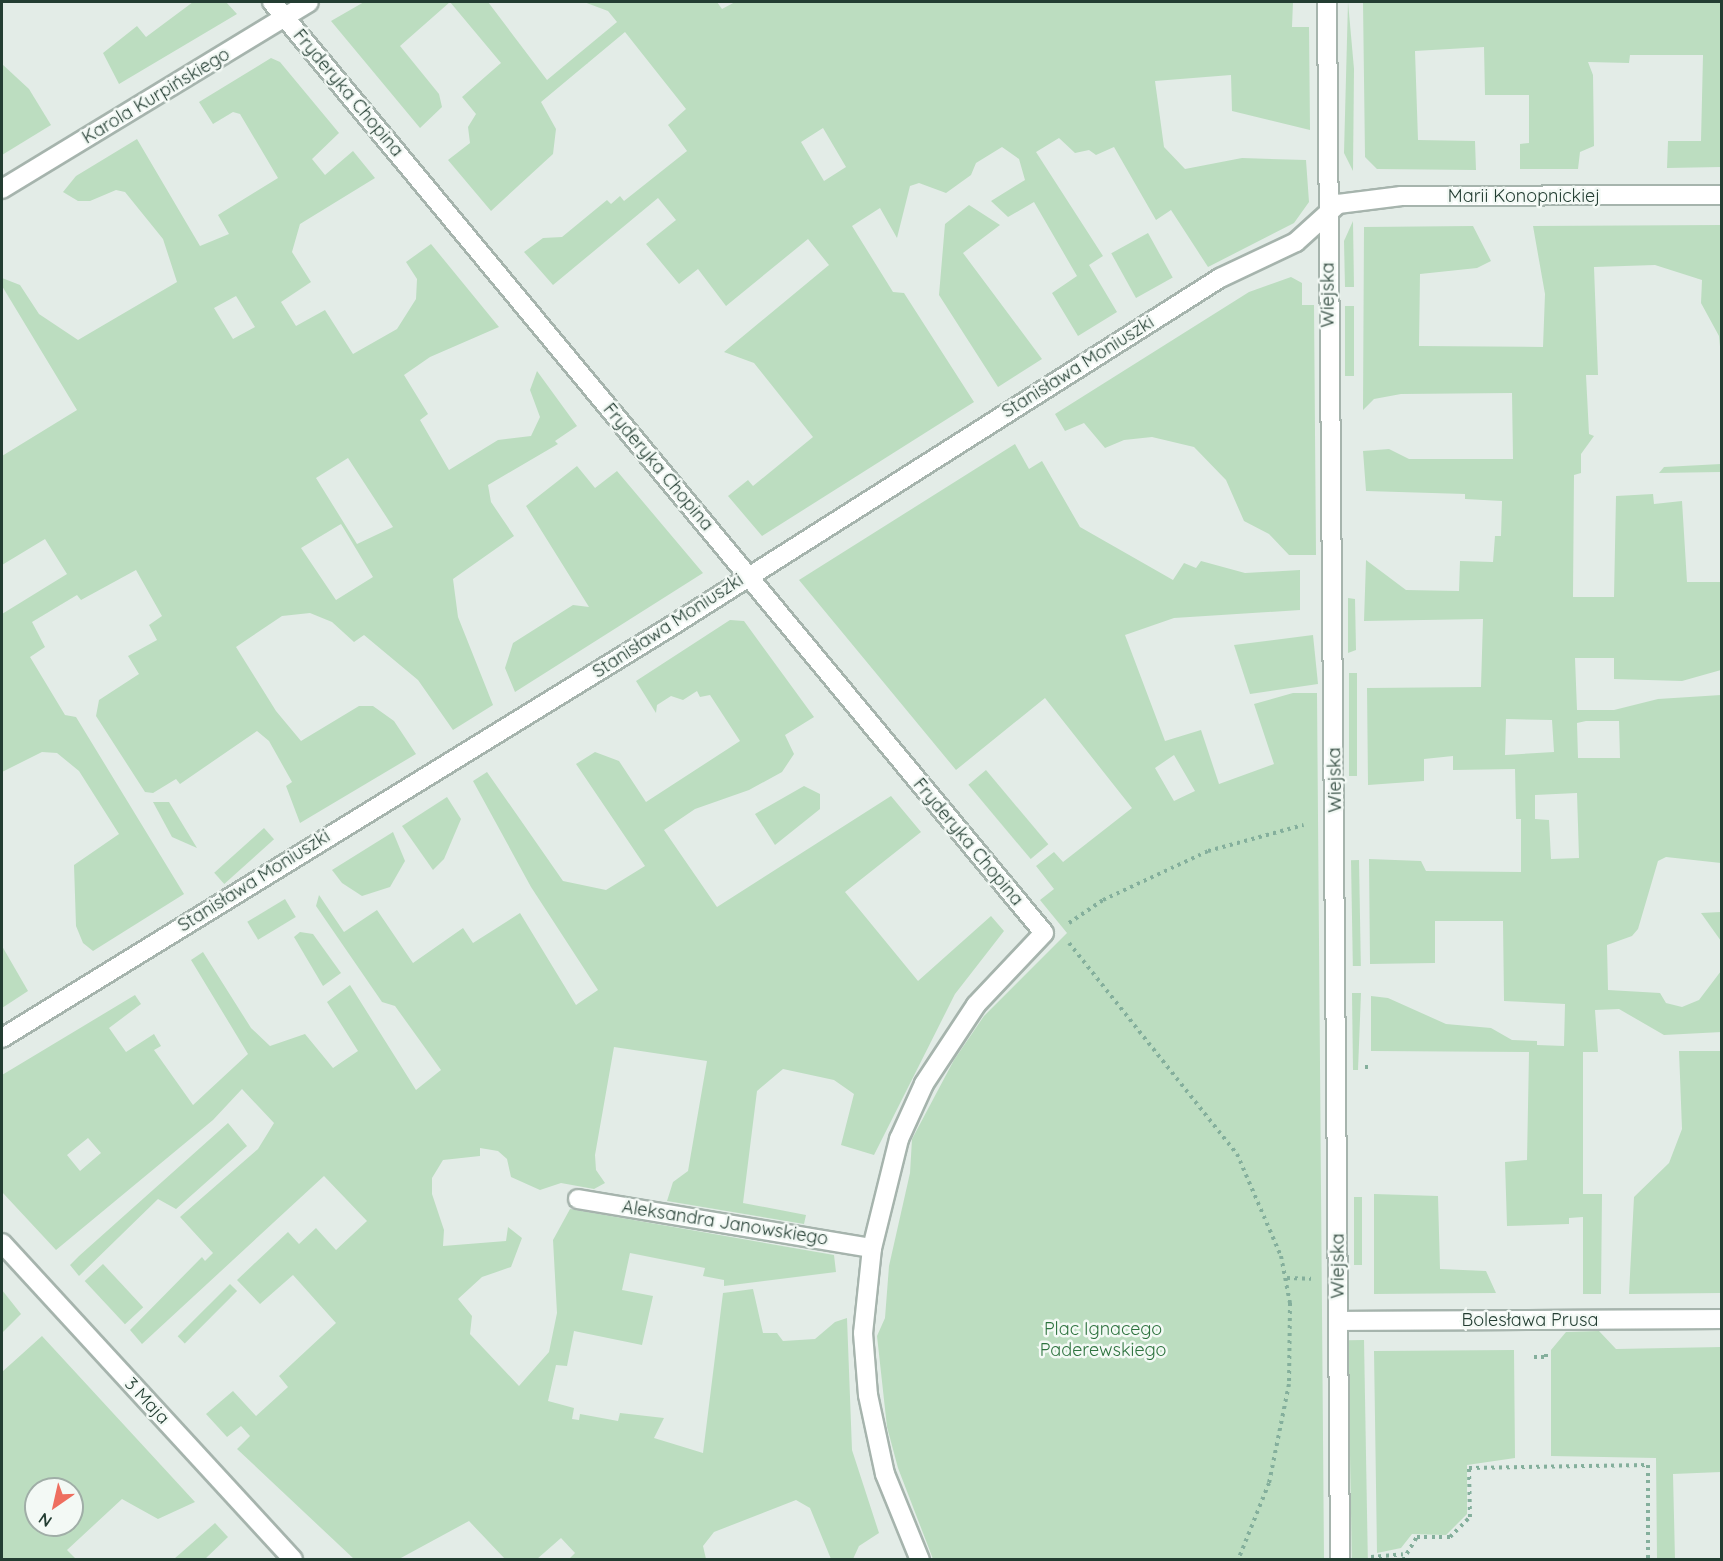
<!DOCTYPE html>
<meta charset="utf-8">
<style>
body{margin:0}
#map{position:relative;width:1723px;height:1561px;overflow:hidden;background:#e3ece7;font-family:Quicksand,sans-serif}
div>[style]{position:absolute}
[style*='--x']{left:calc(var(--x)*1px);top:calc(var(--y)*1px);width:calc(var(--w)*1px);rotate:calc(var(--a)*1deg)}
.green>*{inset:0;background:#bcddc0;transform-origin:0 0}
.path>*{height:4px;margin-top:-2px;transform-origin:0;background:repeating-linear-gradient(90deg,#84af9c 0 3px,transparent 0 7.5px)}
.roads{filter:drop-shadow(2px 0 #a6b4ad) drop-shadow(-2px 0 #a6b4ad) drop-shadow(0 2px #a6b4ad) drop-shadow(0 -2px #a6b4ad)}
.street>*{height:18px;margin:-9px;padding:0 9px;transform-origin:9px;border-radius:9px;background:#fff}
span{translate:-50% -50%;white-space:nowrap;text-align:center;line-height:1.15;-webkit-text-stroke:5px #f3f9f5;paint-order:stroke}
.street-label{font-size:18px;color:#233d32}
.park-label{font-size:18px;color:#2e733f}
.frame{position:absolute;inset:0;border:3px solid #233d32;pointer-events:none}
.north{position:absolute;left:24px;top:1477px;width:60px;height:60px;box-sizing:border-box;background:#f3f9f5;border:2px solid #a0aea7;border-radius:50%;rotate:214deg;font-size:16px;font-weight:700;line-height:24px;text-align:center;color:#233d32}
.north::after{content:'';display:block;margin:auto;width:21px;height:27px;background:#ee6e5f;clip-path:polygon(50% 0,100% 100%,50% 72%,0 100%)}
</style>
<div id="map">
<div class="green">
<i style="clip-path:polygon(193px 2px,226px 2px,237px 14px,119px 84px,103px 53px,137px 26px,146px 37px)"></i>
<i style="clip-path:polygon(evenodd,364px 2px,488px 2px,547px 80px,617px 22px,608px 11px,584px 2px,717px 2px,722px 9px,735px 2px,1293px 2px,1292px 27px,1309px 27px,1310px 130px,1232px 111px,1231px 75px,1155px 81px,1164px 147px,1185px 169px,1242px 158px,1306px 160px,1309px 202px,1294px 223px,1208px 267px,1171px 210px,1156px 220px,1114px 147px,1096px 155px,1089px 150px,1075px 153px,1059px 138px,1036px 152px,1103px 256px,1089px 265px,1117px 312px,1078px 336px,1052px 293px,1077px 276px,1034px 202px,1008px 217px,991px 201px,1025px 180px,1019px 159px,1002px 147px,976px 163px,971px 175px,946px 193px,919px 183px,910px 186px,897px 238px,880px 208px,852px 226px,893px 292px,904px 293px,974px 402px,762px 536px,728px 496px,748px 480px,753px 486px,813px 437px,754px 363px,724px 352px,829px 265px,808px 239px,726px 306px,698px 269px,679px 284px,646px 244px,676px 220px,658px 198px,553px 285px,524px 252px,543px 238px,562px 237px,607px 200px,611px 204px,620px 196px,624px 201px,687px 151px,668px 125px,686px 109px,625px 32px,541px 102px,556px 129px,553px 154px,491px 211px,448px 160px,470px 143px,468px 127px,476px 114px,462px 97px,501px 63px,450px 2px,400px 46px,439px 94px,442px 107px,420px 128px,331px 21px,364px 2px,823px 128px,846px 167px,824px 181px,801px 142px,823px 128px)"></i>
<i style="clip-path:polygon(1348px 2px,1354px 69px,1353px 171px,1344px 153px)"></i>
<i style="clip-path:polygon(1363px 2px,1721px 2px,1721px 167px,1667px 168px,1668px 141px,1701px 141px,1703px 55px,1630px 55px,1629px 63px,1588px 62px,1593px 75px,1594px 146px,1580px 152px,1578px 169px,1520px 169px,1520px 144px,1529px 143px,1529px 95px,1485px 95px,1484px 47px,1415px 51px,1418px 140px,1475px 141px,1476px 170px,1377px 169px,1365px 157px)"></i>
<i style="clip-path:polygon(evenodd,271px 58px,280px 62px,339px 133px,312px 159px,325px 175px,353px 151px,375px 178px,300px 224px,292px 252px,311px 282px,281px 302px,296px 326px,325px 310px,353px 354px,397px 329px,416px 299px,417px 279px,406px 262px,431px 244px,499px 327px,430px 357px,404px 375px,428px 414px,420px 420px,449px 470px,498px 440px,531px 436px,540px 417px,530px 390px,537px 371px,577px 426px,555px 441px,558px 444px,488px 485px,491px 502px,514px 536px,453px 579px,458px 617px,493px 705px,453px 730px,418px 680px,364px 635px,354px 642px,332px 622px,310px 613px,282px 616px,236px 647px,276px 711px,301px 741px,359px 706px,373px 706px,394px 721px,416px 754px,300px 823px,286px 786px,292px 782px,269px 741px,257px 731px,180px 784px,176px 779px,153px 793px,145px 792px,96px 716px,99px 700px,139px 674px,128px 656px,157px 640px,149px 625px,162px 616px,136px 570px,81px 600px,77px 595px,32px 622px,45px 647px,30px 657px,65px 715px,76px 717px,184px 894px,93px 951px,83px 943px,76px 926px,74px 865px,119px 834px,79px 771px,57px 753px,42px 752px,2px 772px,2px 614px,67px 574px,45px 539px,2px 565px,2px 456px,77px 410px,2px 286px,2px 278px,20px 285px,39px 314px,78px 340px,177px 282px,163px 239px,125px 192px,116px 190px,90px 201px,78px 201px,63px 192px,76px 176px,137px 139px,200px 246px,229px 234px,218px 215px,278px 178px,240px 114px,233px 112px,213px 124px,199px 102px,271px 58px,236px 296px,255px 327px,233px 339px,214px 308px,236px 296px,271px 58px,348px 458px,393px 527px,357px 544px,316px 478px,348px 458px,271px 58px,341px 524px,373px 577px,336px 600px,301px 548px,341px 524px)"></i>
<i style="clip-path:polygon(2px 64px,29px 89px,51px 125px,2px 155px)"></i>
<i style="clip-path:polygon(969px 205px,1000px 225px,963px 253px,1042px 359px,998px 387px,939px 295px,945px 224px)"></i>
<i style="clip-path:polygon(1353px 221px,1354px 287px,1345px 287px,1344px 241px)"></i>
<i style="clip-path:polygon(evenodd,1721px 225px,1721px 357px,1719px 336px,1701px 303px,1702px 280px,1655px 265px,1594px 267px,1598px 375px,1586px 375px,1589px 434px,1594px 436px,1581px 454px,1581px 473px,1574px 475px,1573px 597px,1614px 597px,1616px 496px,1653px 494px,1654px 504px,1682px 501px,1687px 582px,1722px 582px,1721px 670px,1682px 681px,1614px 679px,1614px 658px,1575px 658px,1577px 710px,1614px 710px,1658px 699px,1721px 695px,1721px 863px,1666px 857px,1658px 861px,1638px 929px,1632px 936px,1607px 945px,1608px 990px,1660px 993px,1666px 1003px,1682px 1007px,1699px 1000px,1721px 971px,1722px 1032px,1664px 1035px,1619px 1009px,1595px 1010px,1598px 1052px,1583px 1052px,1583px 1194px,1602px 1194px,1601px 1294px,1583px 1294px,1583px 1217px,1569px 1218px,1569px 1224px,1507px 1226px,1505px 1162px,1527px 1160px,1529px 1052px,1371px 1051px,1371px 996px,1388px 998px,1446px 1024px,1491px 1028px,1512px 1040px,1537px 1041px,1537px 1045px,1564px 1046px,1565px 1004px,1504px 1001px,1503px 921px,1435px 921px,1435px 963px,1370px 964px,1369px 859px,1421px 861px,1426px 871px,1521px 872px,1521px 819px,1516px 819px,1515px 769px,1453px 770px,1453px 756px,1424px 759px,1424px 781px,1368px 785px,1367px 688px,1481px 687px,1483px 619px,1364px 621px,1366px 560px,1406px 590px,1459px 591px,1460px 561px,1493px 562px,1495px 536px,1501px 536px,1502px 501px,1465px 499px,1465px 494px,1366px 491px,1363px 451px,1389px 449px,1409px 459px,1513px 459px,1512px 393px,1401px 394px,1374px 399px,1363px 410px,1364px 227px,1473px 226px,1491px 261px,1477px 268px,1420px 274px,1419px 346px,1543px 347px,1545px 294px,1533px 226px,1721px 225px,1506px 719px,1552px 720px,1554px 752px,1505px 755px,1506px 719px,1721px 225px,1586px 721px,1619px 721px,1620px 758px,1578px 758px,1577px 723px,1586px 721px,1721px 225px,1577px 793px,1579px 858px,1551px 859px,1549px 820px,1535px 819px,1535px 795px,1577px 793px)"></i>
<i style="left:1148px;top:233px;width:51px;height:42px;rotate:61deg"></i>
<i style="clip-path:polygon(1291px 277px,1302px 283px,1302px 305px,1314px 305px,1316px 555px,1289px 555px,1269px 534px,1244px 521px,1226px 480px,1194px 447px,1152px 437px,1124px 440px,1105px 448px,1084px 423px,1065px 431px,1055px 414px,1249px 292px)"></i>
<i style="left:1345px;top:306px;width:9px;height:70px"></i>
<i style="clip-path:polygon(evenodd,1015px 444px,1029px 469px,1042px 461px,1080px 527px,1173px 580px,1184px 563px,1196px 568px,1201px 561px,1245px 573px,1300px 570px,1300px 610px,1174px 618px,1125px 635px,1165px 741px,1201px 730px,1219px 784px,1274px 764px,1254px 704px,1293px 693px,1317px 693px,1324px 1559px,933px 1559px,898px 1468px,887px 1427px,877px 1336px,885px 1318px,889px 1266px,910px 1173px,912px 1139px,954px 1060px,984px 1016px,1067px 933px,1040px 900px,1054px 889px,1036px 866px,1054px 852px,1063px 862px,1132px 808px,1045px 698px,956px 770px,799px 580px,1015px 444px,1174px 755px,1195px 791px,1174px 801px,1155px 768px,1174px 755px)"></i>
<i style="clip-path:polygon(1721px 464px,1721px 472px,1659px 473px,1664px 467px)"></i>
<i style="clip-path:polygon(577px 466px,595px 488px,617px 471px,703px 573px,515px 692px,505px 668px,513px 643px,573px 605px,589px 607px,526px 506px)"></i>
<i style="clip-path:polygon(1348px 598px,1355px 599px,1356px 650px,1348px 653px)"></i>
<i style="clip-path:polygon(evenodd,730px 620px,744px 621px,814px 717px,785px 735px,794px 754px,782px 772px,749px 790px,695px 809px,664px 830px,717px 907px,891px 796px,921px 832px,845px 892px,918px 981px,991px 916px,1004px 931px,955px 994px,874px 1155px,841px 1145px,854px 1094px,834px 1080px,783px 1069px,757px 1091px,743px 1203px,806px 1215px,804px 1224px,667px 1201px,673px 1182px,688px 1171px,707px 1061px,614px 1047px,595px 1155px,596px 1170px,605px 1183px,594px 1189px,561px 1183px,540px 1190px,511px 1177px,507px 1159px,498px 1151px,480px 1148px,480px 1156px,443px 1160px,432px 1178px,432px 1194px,444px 1230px,443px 1246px,506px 1241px,508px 1227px,522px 1238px,511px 1267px,482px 1277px,458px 1299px,472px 1316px,470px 1334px,519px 1386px,549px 1352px,557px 1313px,553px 1240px,570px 1209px,834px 1255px,836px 1272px,724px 1286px,724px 1280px,703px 1276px,705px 1268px,630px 1253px,622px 1290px,653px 1296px,642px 1345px,574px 1331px,567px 1366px,556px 1365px,548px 1401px,574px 1408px,572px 1419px,579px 1420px,580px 1414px,618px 1421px,620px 1413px,664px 1418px,654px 1438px,703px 1453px,723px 1293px,753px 1289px,763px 1333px,777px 1333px,783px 1341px,815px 1339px,835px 1322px,847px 1318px,852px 1450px,879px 1533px,859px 1546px,853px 1559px,831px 1559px,810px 1508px,796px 1500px,714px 1532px,703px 1546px,706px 1559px,569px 1559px,575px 1553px,561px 1538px,537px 1559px,505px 1559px,469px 1521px,399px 1559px,354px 1559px,237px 1449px,250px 1436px,241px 1426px,227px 1437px,206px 1414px,233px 1391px,256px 1416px,288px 1387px,279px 1376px,336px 1323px,293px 1275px,260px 1304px,237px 1280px,288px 1232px,299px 1244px,316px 1228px,336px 1250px,367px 1221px,324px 1176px,142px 1344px,130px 1330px,202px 1257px,205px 1261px,213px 1253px,180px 1217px,258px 1149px,274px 1123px,242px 1089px,213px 1120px,56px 1250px,2px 1192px,2px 1075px,135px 995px,141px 1004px,109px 1028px,126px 1052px,154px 1034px,161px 1046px,154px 1050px,193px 1105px,248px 1054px,191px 960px,203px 952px,251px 1028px,270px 1046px,305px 1034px,333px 1068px,358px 1051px,327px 1002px,350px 985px,416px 1090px,441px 1070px,395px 1006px,382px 1002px,316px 906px,319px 895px,344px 932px,377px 910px,413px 963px,463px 928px,473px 943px,520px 913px,576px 1005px,598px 990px,531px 887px,473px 781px,487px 772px,563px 881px,606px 890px,645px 866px,576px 764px,595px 752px,619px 761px,646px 802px,740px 741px,710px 695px,700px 697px,697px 691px,683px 700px,671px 696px,657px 705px,656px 713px,636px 681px,730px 620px,88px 1138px,101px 1153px,80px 1171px,67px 1155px,88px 1138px)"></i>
<i style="clip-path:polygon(1313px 635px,1318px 684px,1250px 694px,1234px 645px)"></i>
<i style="left:1357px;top:673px;width:103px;height:8px;rotate:90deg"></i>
<i style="left:986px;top:770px;width:97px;height:23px;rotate:50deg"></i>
<i style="clip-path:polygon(804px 786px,820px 794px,820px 809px,775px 845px,755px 814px)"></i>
<i style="clip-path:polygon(447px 797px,461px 819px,444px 859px,433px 870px,402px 826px)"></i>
<i style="clip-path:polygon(153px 802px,169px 802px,197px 848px,172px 837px)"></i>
<i style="left:264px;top:828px;width:15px;height:67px;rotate:48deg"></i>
<i style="clip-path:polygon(393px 832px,405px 861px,390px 887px,362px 896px,342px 883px,332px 870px)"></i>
<i style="left:1359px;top:860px;width:106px;height:8px;rotate:89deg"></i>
<i style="left:285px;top:899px;width:21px;height:44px;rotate:59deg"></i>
<i style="clip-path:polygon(1721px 912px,1722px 912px,1721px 941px,1701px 913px)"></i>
<i style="clip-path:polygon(300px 932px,313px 934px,341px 973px,323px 986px,294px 937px)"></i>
<i style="clip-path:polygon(2px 946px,28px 991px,2px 1008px)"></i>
<i style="clip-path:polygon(1352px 993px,1361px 993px,1358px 1070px,1353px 1070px)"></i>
<i style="clip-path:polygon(1679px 1051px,1721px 1051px,1721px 1293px,1629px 1294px,1634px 1197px,1669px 1163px,1682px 1129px)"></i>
<i style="clip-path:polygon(228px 1123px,247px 1146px,176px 1209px,158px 1199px,79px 1276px,70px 1265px,79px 1256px)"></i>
<i style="clip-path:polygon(1374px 1194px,1438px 1196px,1440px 1269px,1486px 1271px,1496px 1293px,1374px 1294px)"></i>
<i style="left:1354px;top:1197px;width:8px;height:68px"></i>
<i style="left:103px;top:1264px;width:59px;height:25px;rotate:47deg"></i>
<i style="left:230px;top:1284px;width:10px;height:74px;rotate:45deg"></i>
<i style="clip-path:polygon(2px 1290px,21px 1314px,2px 1333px)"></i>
<i style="clip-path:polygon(1599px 1331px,1616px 1349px,1721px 1347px,1721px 1472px,1673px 1474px,1675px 1559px,1657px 1559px,1656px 1458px,1551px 1456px,1551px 1350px,1566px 1332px)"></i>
<i style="clip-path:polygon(evenodd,42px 1336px,195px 1502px,158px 1519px,122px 1499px,67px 1550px,76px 1559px,2px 1559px,2px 1372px,42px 1336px,36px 1489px,72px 1489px,72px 1525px,36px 1525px,36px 1489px)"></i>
<i style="left:1364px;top:1340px;width:219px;height:16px;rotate:89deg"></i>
<i style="clip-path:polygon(1514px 1350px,1515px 1458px,1467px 1465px,1467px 1514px,1446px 1535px,1412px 1534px,1401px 1548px,1377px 1553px,1374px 1351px)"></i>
<i style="clip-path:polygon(215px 1523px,228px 1537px,205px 1559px,174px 1559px)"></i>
</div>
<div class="path">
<i style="--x:1069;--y:923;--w:41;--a:-34.1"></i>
<i style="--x:1103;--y:900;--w:116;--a:-25"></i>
<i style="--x:1208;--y:851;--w:99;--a:-15.2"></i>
<i style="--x:1069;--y:943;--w:270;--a:51.5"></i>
<i style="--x:1237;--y:1154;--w:111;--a:66.7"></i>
<i style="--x:1281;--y:1256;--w:48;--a:79.2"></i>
<i style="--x:1290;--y:1303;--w:81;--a:90.7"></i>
<i style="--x:1289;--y:1384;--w:101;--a:101.4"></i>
<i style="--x:1269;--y:1483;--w:83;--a:111.9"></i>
<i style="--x:1365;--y:1067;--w:6;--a:0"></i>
<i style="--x:1287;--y:1278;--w:24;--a:2"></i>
<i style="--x:1534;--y:1357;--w:12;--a:0"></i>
<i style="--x:1546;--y:1357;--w:8;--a:-90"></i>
<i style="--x:1371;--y:1557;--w:32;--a:-5"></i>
<i style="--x:1403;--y:1560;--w:27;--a:-59"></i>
<i style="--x:1417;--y:1537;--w:33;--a:0"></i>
<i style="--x:1450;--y:1537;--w:28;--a:-45"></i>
<i style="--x:1470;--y:1517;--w:49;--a:-91.2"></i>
<i style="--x:1469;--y:1468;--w:179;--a:-1"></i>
<i style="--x:1648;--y:1465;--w:95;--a:90"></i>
</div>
<div class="roads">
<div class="street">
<i style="--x:272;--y:2;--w:1209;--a:50.33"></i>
<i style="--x:1044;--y:933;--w:99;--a:133.4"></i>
<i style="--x:976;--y:1005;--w:95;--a:123.4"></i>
<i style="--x:924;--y:1084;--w:60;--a:114.4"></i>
<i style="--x:899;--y:1139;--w:112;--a:103.9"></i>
<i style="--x:872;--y:1248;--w:85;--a:96"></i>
<i style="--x:863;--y:1333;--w:62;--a:85.4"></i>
<i style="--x:868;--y:1395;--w:81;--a:77.9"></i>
<i style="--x:885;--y:1474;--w:93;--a:67.9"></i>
<i style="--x:1327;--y:2;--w:1558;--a:89.52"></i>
<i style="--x:2;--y:189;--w:359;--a:-31.3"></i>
<i style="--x:2;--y:1038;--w:788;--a:-31.61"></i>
<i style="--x:673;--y:625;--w:648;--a:-32.39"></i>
<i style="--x:1220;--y:278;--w:84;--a:-25.3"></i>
<i style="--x:1296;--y:242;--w:57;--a:-42.1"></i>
<i style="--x:1338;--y:204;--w:64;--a:-7.2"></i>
<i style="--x:1401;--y:196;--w:321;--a:-0.2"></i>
<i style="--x:578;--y:1199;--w:298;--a:9.5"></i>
<i style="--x:2;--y:1243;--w:430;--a:47.4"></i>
<i style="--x:1338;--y:1321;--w:384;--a:-0.3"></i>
</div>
</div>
<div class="street-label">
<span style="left:348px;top:93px;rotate:50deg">Fryderyka Chopina</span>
<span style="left:156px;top:96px;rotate:-31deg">Karola Kurpińskiego</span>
<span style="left:1524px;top:196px">Marii Konopnickiej</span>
<span style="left:1328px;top:295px;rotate:-90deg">Wiejska</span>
<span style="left:1078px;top:367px;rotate:-32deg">Stanisława Moniuszki</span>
<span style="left:658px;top:467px;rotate:50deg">Fryderyka Chopina</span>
<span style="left:668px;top:626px;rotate:-33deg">Stanisława Moniuszki</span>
<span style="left:1335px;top:780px;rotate:-91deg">Wiejska</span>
<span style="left:968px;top:842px;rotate:50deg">Fryderyka Chopina</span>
<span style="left:254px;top:881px;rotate:-32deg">Stanisława Moniuszki</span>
<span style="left:725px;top:1223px;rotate:9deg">Aleksandra Janowskiego</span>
<span style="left:1338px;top:1266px;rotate:-90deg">Wiejska</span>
<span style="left:1530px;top:1320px">Bolesława Prusa</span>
<span style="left:147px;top:1401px;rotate:47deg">3 Maja</span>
</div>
<div class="park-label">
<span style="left:1103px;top:1340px">Plac Ignacego<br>Paderewskiego</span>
</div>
<div class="frame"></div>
<div class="north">N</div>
</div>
